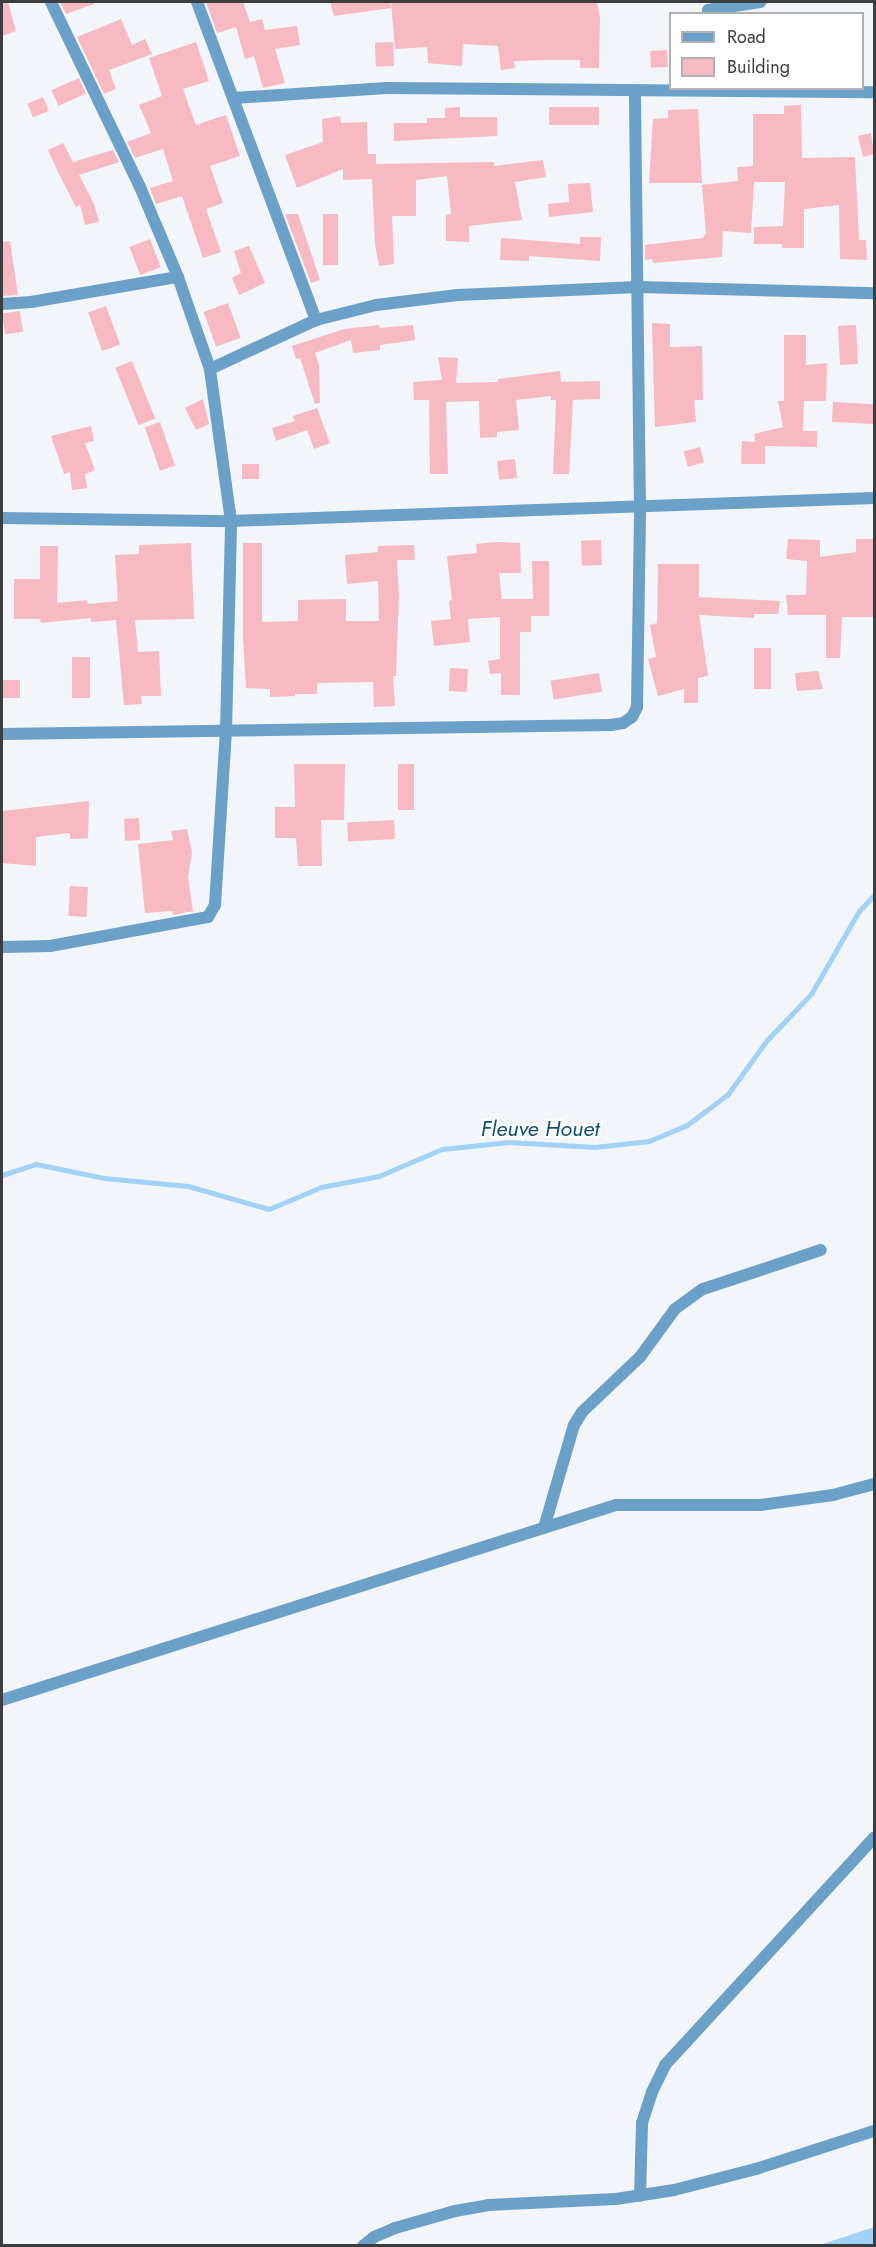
<!DOCTYPE html>
<style>
body{margin:0}
#map{position:relative;width:876px;height:2247px;overflow:hidden;background:#f2f5f9;font-family:Jost,sans-serif}
div>[style]{position:absolute}
[style*='--x']{left:calc(var(--x)*1px);top:calc(var(--y)*1px);width:calc(var(--w)*1px);rotate:calc(var(--a)*1deg)}
.water>*{inset:0;background:#a2d2f7}
.stream>*{height:5px;margin:-2.5px;padding:0 2.5px;transform-origin:2.5px;border-radius:2.5px;background:#a2d2f7}
.building>*{inset:0;background:#f7b9c2;transform-origin:0 0}
.minor>*{height:12px;margin:-6px;padding:0 6px;transform-origin:6px;border-radius:6px;background:#6ba0c8}
span{translate:-50% -50%;white-space:nowrap;text-align:center;line-height:1.15;-webkit-text-stroke:4.5px #fff;paint-order:stroke}
.water-label{font-size:22px;color:#0e4f77;font-style:italic}
.frame{position:absolute;inset:0;border:3px solid #3c3d3e;pointer-events:none}
.legend{position:absolute;left:669px;top:12px;width:195px;height:78px;box-sizing:border-box;background:#fff;border:2px solid #b1b1b2;margin:0;padding:8px 10px;list-style:none;font-size:18px;color:#3c3d3e}
.legend li{display:flex;align-items:center;gap:12px;height:30px}
.legend b{width:30px;border:2px solid #b1b1b2}
</style>
<div id="map">
<div class="water">
<i style="clip-path:polygon(874px 2227px,874px 2245px,820px 2245px)"></i>
</div>
<div class="stream">
<i style="--x:2;--y:1175;--w:36;--a:-18"></i>
<i style="--x:36;--y:1164;--w:69;--a:11.6"></i>
<i style="--x:104;--y:1178;--w:84;--a:5.4"></i>
<i style="--x:188;--y:1186;--w:84;--a:15.9"></i>
<i style="--x:269;--y:1209;--w:56;--a:-22.9"></i>
<i style="--x:321;--y:1187;--w:59;--a:-10.7"></i>
<i style="--x:379;--y:1176;--w:69;--a:-23.2"></i>
<i style="--x:442;--y:1149;--w:67;--a:-6"></i>
<i style="--x:509;--y:1142;--w:86;--a:3.3"></i>
<i style="--x:595;--y:1147;--w:54;--a:-6.3"></i>
<i style="--x:649;--y:1141;--w:41;--a:-22.8"></i>
<i style="--x:687;--y:1125;--w:51;--a:-37.1"></i>
<i style="--x:728;--y:1094;--w:67;--a:-54.2"></i>
<i style="--x:767;--y:1040;--w:64;--a:-46.3"></i>
<i style="--x:811;--y:994;--w:96;--a:-60"></i>
<i style="--x:859;--y:911;--w:22;--a:-47"></i>
</div>
<div class="building">
<i style="clip-path:polygon(2px 2px,8px 2px,16px 31px,2px 36px)"></i>
<i style="clip-path:polygon(60px 2px,94px 2px,94px 4px,66px 14px)"></i>
<i style="clip-path:polygon(206px 2px,243px 2px,250px 22px,262px 19px,265px 30px,297px 26px,300px 45px,275px 49px,285px 83px,263px 88px,254px 56px,245px 59px,236px 27px,217px 33px)"></i>
<i style="clip-path:polygon(330px 2px,390px 2px,391px 8px,334px 16px)"></i>
<i style="clip-path:polygon(391px 2px,597px 2px,600px 18px,599px 68px,580px 68px,580px 60px,546px 60px,514px 61px,515px 68px,501px 70px,498px 46px,463px 44px,462px 66px,428px 63px,427px 47px,395px 49px)"></i>
<i style="clip-path:polygon(121px 19px,132px 45px,145px 39px,152px 54px,109px 70px,116px 89px,104px 94px,77px 37px)"></i>
<i style="clip-path:polygon(196px 42px,209px 81px,183px 89px,194px 120px,196px 125px,226px 115px,240px 156px,210px 166px,223px 203px,206px 209px,221px 252px,203px 258px,182px 196px,156px 204px,150px 188px,173px 181px,163px 149px,135px 158px,127px 142px,151px 133px,139px 105px,162px 96px,149px 58px)"></i>
<i style="left:393px;top:42px;width:24px;height:18px;rotate:88deg"></i>
<i style="left:667px;top:50px;width:17px;height:17px;rotate:87deg"></i>
<i style="left:79px;top:78px;width:17px;height:30px;rotate:66deg"></i>
<i style="left:43px;top:97px;width:15px;height:17px;rotate:67deg"></i>
<i style="clip-path:polygon(801px 105px,802px 158px,855px 157px,859px 240px,866px 240px,867px 260px,840px 259px,839px 205px,804px 209px,804px 248px,782px 248px,782px 244px,754px 244px,754px 227px,783px 226px,785px 182px,754px 182px,751px 233px,723px 231px,722px 257px,653px 263px,652px 259px,645px 260px,645px 245px,703px 238px,706px 233px,702px 185px,738px 181px,737px 167px,753px 166px,753px 114px,784px 114px,784px 106px)"></i>
<i style="clip-path:polygon(460px 107px,460px 117px,497px 117px,497px 136px,394px 141px,394px 123px,427px 123px,427px 118px,445px 118px,445px 108px)"></i>
<i style="left:599px;top:107px;width:18px;height:50px;rotate:90deg"></i>
<i style="clip-path:polygon(698px 109px,702px 183px,649px 183px,653px 119px,668px 118px,668px 110px)"></i>
<i style="clip-path:polygon(340px 116px,341px 123px,367px 122px,368px 154px,376px 154px,376px 164px,494px 162px,494px 166px,543px 160px,546px 177px,515px 182px,522px 220px,469px 226px,469px 242px,446px 241px,446px 215px,451px 214px,447px 176px,416px 180px,416px 216px,392px 216px,394px 264px,379px 266px,375px 245px,372px 179px,343px 180px,343px 169px,297px 188px,285px 155px,323px 142px,322px 119px)"></i>
<i style="clip-path:polygon(871px 133px,874px 154px,863px 157px,858px 136px)"></i>
<i style="clip-path:polygon(63px 143px,73px 162px,113px 150px,119px 162px,79px 175px,94px 204px,99px 222px,85px 225px,80px 205px,76px 207px,57px 170px,48px 150px)"></i>
<i style="clip-path:polygon(590px 183px,593px 212px,549px 217px,548px 204px,569px 202px,568px 184px)"></i>
<i style="clip-path:polygon(285px 214px,298px 214px,320px 280px,311px 283px)"></i>
<i style="left:323px;top:214px;width:15px;height:51px"></i>
<i style="clip-path:polygon(580px 237px,601px 237px,600px 261px,529px 256px,529px 261px,500px 260px,501px 238px,580px 244px)"></i>
<i style="left:150px;top:239px;width:30px;height:22px;rotate:69deg"></i>
<i style="clip-path:polygon(10px 241px,18px 295px,2px 296px,2px 242px)"></i>
<i style="clip-path:polygon(249px 246px,265px 283px,239px 295px,232px 278px,241px 273px,234px 251px)"></i>
<i style="left:228px;top:303px;width:37px;height:26px;rotate:70deg"></i>
<i style="left:106px;top:306px;width:41px;height:19px;rotate:70deg"></i>
<i style="left:20px;top:311px;width:21px;height:18px;rotate:82deg"></i>
<i style="clip-path:polygon(652px 323px,670px 324px,670px 347px,702px 346px,703px 400px,694px 400px,696px 422px,655px 427px)"></i>
<i style="clip-path:polygon(379px 325px,380px 328px,413px 325px,415px 340px,380px 345px,380px 350px,353px 353px,351px 340px,315px 353px,319px 365px,320px 403px,315px 404px,300px 358px,296px 359px,292px 346px,344px 329px)"></i>
<i style="left:856px;top:325px;width:39px;height:18px;rotate:87deg"></i>
<i style="clip-path:polygon(784px 335px,806px 335px,806px 365px,827px 363px,826px 401px,804px 401px,803px 431px,817px 431px,817px 447px,765px 446px,765px 464px,741px 464px,742px 441px,755px 442px,754px 434px,783px 427px,778px 401px,784px 401px)"></i>
<i style="clip-path:polygon(438px 357px,458px 358px,456px 383px,498px 382px,498px 379px,560px 371px,561px 382px,600px 381px,600px 399px,573px 400px,569px 474px,553px 474px,556px 400px,551px 400px,551px 396px,516px 400px,519px 430px,497px 432px,497px 437px,480px 438px,479px 401px,446px 402px,448px 474px,430px 474px,429px 400px,414px 400px,413px 382px,442px 380px)"></i>
<i style="left:132px;top:361px;width:62px;height:18px;rotate:68deg"></i>
<i style="clip-path:polygon(203px 399px,209px 424px,196px 430px,185px 408px)"></i>
<i style="left:833px;top:402px;width:41px;height:20px;rotate:3deg"></i>
<i style="clip-path:polygon(317px 408px,330px 443px,314px 449px,307px 430px,276px 441px,272px 428px,295px 421px,293px 416px)"></i>
<i style="left:160px;top:422px;width:46px;height:16px;rotate:71deg"></i>
<i style="clip-path:polygon(91px 426px,94px 441px,85px 443px,95px 470px,85px 474px,87px 488px,72px 490px,70px 472px,64px 474px,51px 436px)"></i>
<i style="left:700px;top:447px;width:16px;height:17px;rotate:75deg"></i>
<i style="left:515px;top:459px;width:19px;height:18px;rotate:84deg"></i>
<i style="left:242px;top:464px;width:17px;height:15px"></i>
<i style="clip-path:polygon(788px 539px,820px 540px,820px 557px,856px 552px,856px 539px,874px 539px,874px 617px,842px 617px,840px 658px,826px 658px,826px 615px,788px 615px,786px 595px,806px 595px,807px 561px,786px 559px)"></i>
<i style="left:601px;top:540px;width:25px;height:20px;rotate:88deg"></i>
<i style="clip-path:polygon(496px 542px,520px 543px,521px 573px,499px 573px,502px 599px,533px 599px,532px 561px,549px 561px,549px 616px,531px 616px,531px 632px,520px 632px,520px 695px,501px 695px,501px 673px,490px 674px,488px 661px,500px 659px,500px 617px,468px 619px,470px 642px,434px 646px,431px 621px,451px 619px,449px 601px,452px 600px,447px 556px,477px 553px,476px 544px)"></i>
<i style="clip-path:polygon(191px 543px,194px 619px,135px 620px,138px 652px,159px 651px,161px 696px,141px 696px,142px 704px,124px 705px,116px 620px,91px 622px,91px 618px,41px 623px,40px 619px,14px 619px,14px 579px,40px 579px,40px 546px,58px 546px,57px 603px,87px 600px,88px 604px,118px 601px,115px 555px,139px 554px,139px 545px)"></i>
<i style="clip-path:polygon(243px 543px,262px 543px,262px 622px,298px 621px,298px 600px,346px 599px,346px 621px,379px 621px,378px 581px,347px 584px,345px 555px,378px 552px,378px 546px,414px 545px,415px 560px,397px 560px,399px 596px,396px 676px,393px 676px,395px 706px,374px 707px,373px 682px,317px 683px,317px 694px,295px 694px,295px 696px,270px 697px,270px 689px,246px 688px,243px 638px)"></i>
<i style="clip-path:polygon(658px 564px,699px 564px,699px 597px,780px 601px,778px 614px,754px 614px,754px 618px,699px 615px,708px 676px,698px 678px,698px 703px,684px 703px,684px 689px,658px 696px,648px 659px,656px 657px,650px 625px,657px 623px)"></i>
<i style="left:754px;top:648px;width:17px;height:41px"></i>
<i style="left:72px;top:657px;width:18px;height:41px"></i>
<i style="left:450px;top:668px;width:18px;height:23px;rotate:3deg"></i>
<i style="clip-path:polygon(818px 671px,823px 689px,797px 691px,795px 673px)"></i>
<i style="left:599px;top:673px;width:19px;height:49px;rotate:81deg"></i>
<i style="left:2px;top:680px;width:18px;height:18px"></i>
<i style="clip-path:polygon(294px 764px,345px 764px,344px 820px,321px 820px,322px 866px,298px 866px,296px 838px,275px 838px,275px 807px,295px 807px)"></i>
<i style="left:398px;top:764px;width:16px;height:46px"></i>
<i style="clip-path:polygon(89px 801px,88px 838px,70px 839px,70px 833px,36px 837px,36px 866px,2px 863px,2px 811px)"></i>
<i style="left:139px;top:818px;width:22px;height:15px;rotate:87deg"></i>
<i style="left:394px;top:820px;width:19px;height:47px;rotate:87deg"></i>
<i style="clip-path:polygon(187px 829px,192px 853px,188px 877px,193px 911px,173px 915px,172px 911px,145px 913px,138px 844px,173px 840px,171px 831px)"></i>
<i style="left:70px;top:886px;width:18px;height:30px;rotate:3deg"></i>
</div>
<div class="minor">
<i style="--x:197;--y:2;--w:340;--a:69.5"></i>
<i style="--x:316;--y:320;--w:117;--a:155.2"></i>
<i style="--x:708;--y:10;--w:53;--a:-8.7"></i>
<i style="--x:233;--y:98;--w:154;--a:-3.7"></i>
<i style="--x:387;--y:88;--w:487;--a:0.5"></i>
<i style="--x:2;--y:304;--w:29;--a:-4"></i>
<i style="--x:31;--y:302;--w:149;--a:-9.7"></i>
<i style="--x:316;--y:320;--w:62;--a:-14"></i>
<i style="--x:376;--y:305;--w:82;--a:-7"></i>
<i style="--x:457;--y:295;--w:181;--a:-2.5"></i>
<i style="--x:638;--y:287;--w:236;--a:1.5"></i>
<i style="--x:2;--y:518;--w:229;--a:0.8"></i>
<i style="--x:231;--y:521;--w:643;--a:-2.05"></i>
<i style="--x:2;--y:734;--w:609;--a:-0.85"></i>
<i style="--x:611;--y:725;--w:12;--a:-9"></i>
<i style="--x:623;--y:723;--w:11;--a:-34"></i>
<i style="--x:632;--y:717;--w:11;--a:-63"></i>
<i style="--x:637;--y:707;--w:199;--a:-89.1"></i>
<i style="--x:640;--y:508;--w:417;--a:-90.7"></i>
<i style="--x:2;--y:947;--w:48;--a:-1.2"></i>
<i style="--x:50;--y:946;--w:161;--a:-10.4"></i>
<i style="--x:208;--y:917;--w:14;--a:-60"></i>
<i style="--x:215;--y:905;--w:174;--a:-86.4"></i>
<i style="--x:226;--y:731;--w:210;--a:-88.6"></i>
<i style="--x:231;--y:521;--w:153;--a:-97.9"></i>
<i style="--x:210;--y:369;--w:97;--a:-109.2"></i>
<i style="--x:178;--y:277;--w:98;--a:-112.9"></i>
<i style="--x:140;--y:187;--w:205;--a:-115.7"></i>
<i style="--x:544;--y:1528;--w:107;--a:-73.8"></i>
<i style="--x:574;--y:1425;--w:15;--a:-58"></i>
<i style="--x:582;--y:1412;--w:80;--a:-43.5"></i>
<i style="--x:640;--y:1357;--w:59;--a:-53.9"></i>
<i style="--x:675;--y:1309;--w:34;--a:-36"></i>
<i style="--x:703;--y:1289;--w:124;--a:-18.3"></i>
<i style="--x:2;--y:1700;--w:644;--a:-17.62"></i>
<i style="--x:616;--y:1505;--w:144;--a:0"></i>
<i style="--x:760;--y:1505;--w:74;--a:-7.8"></i>
<i style="--x:833;--y:1495;--w:42;--a:-15"></i>
<i style="--x:640;--y:2196;--w:73;--a:-88.4"></i>
<i style="--x:642;--y:2123;--w:33;--a:-72"></i>
<i style="--x:652;--y:2092;--w:30;--a:-64"></i>
<i style="--x:665;--y:2065;--w:309;--a:-47.4"></i>
<i style="--x:363;--y:2246;--w:14;--a:-39"></i>
<i style="--x:374;--y:2237;--w:23;--a:-23"></i>
<i style="--x:395;--y:2228;--w:62;--a:-15.8"></i>
<i style="--x:455;--y:2211;--w:34;--a:-10"></i>
<i style="--x:488;--y:2205;--w:128;--a:-2.7"></i>
<i style="--x:616;--y:2199;--w:59;--a:-8.8"></i>
<i style="--x:674;--y:2190;--w:85;--a:-14.4"></i>
<i style="--x:756;--y:2169;--w:124;--a:-17.9"></i>
</div>
<div class="water-label">
<span style="left:540px;top:1129px">Fleuve Houet</span>
</div>
<div class="frame"></div>
<ul class="legend">
<li><b style="height:8px;background:#6ba0c8"></b>Road</li>
<li><b style="height:16px;background:#f7b9c2"></b>Building</li>
</ul>
</div>
